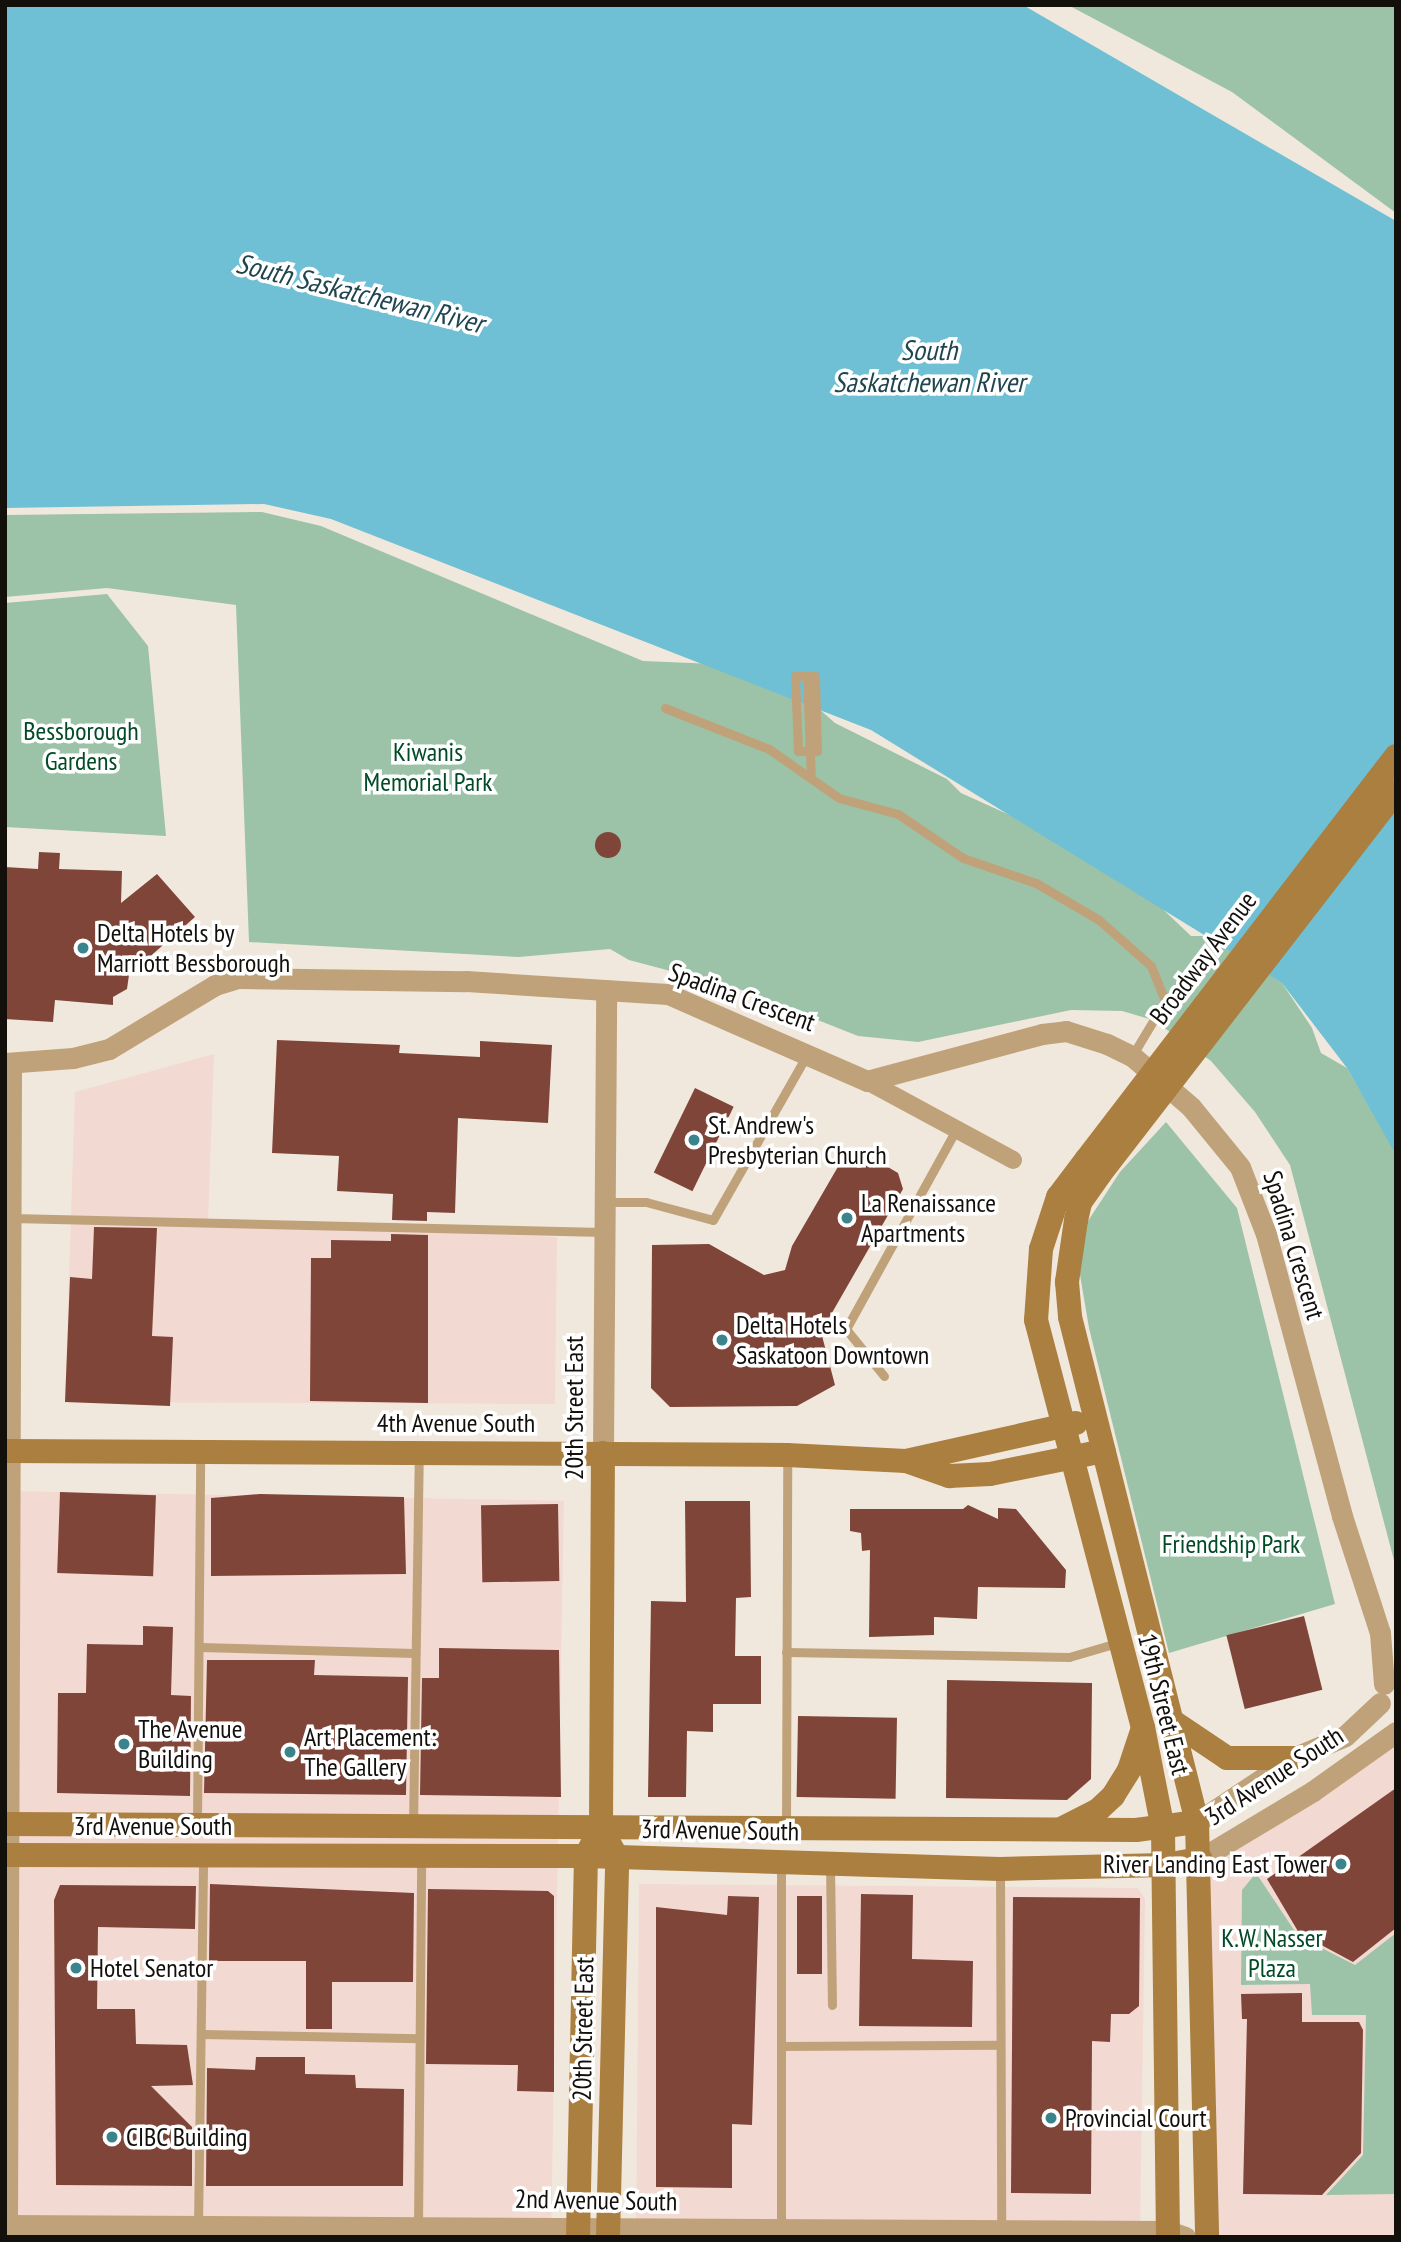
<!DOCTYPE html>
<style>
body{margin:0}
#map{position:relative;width:1401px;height:2242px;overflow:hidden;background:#f1e8dd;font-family:"PT Sans Narrow",sans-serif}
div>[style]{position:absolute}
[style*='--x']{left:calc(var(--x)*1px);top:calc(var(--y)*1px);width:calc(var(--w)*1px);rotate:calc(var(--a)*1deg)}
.commercial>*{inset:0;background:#f2d9d2;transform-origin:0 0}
.green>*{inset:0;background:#9cc3a7}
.water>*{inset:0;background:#6fc0d4}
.building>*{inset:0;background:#804539;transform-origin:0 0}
.round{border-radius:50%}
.service>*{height:9px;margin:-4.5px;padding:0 4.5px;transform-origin:4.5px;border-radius:4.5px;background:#c0a27a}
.minor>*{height:18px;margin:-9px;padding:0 9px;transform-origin:9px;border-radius:9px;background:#c0a27a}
.tertiary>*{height:21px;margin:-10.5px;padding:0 10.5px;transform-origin:10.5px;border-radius:10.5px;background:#c0a27a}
.secondary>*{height:24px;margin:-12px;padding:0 12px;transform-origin:12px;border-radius:12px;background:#ab7f3f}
.secondary-bridge>*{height:24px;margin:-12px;padding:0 12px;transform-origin:12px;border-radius:12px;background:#ab7f3f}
.dots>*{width:19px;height:19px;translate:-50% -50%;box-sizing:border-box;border:4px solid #fff;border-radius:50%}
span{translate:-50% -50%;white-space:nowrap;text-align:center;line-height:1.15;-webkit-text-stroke:7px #fff;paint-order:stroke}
.park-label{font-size:26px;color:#004b26}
.poi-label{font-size:26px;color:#13100c}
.left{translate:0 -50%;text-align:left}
.right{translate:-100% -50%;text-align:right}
.street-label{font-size:26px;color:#13100c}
.water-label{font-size:28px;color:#1f454e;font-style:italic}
.frame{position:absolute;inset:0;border:7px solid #13100c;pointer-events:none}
</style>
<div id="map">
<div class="commercial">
<i style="clip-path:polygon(214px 1054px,208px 1222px,557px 1237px,555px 1404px,65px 1402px,75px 1092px)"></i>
<i style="left:5px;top:1491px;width:559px;height:746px;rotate:1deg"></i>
<i style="clip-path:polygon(1396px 1732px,1396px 2237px,1207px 2237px,1200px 1859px)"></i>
<i style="clip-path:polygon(639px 1884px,1138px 1888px,1145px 1899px,1140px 2237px,636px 2237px)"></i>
</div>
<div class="green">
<i style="clip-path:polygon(1068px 5px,1396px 5px,1396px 213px,1232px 92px)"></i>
<i style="clip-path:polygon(262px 512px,321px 526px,643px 661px,715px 664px,818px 708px,835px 723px,947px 779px,961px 793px,1065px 840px,1148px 895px,1191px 936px,1211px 936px,1282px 983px,1312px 1028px,1321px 1053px,1347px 1068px,1396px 1153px,1396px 1568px,1290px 1165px,1255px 1112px,1211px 1061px,1153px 1020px,1122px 1011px,1071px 1010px,918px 1042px,858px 1036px,742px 990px,629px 960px,610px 949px,519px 957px,249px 942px,236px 605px,107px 588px,5px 597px,5px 515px)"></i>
<i style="clip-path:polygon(107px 594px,148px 646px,166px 836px,5px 827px,5px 603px)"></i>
<i style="clip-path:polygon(1166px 1122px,1237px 1208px,1335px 1604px,1169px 1653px,1089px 1328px,1079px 1269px,1086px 1224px,1120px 1172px)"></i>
<i style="clip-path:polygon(1256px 1873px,1298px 1936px,1355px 1965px,1396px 1933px,1396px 2194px,1326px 2195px,1363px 2155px,1366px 2015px,1312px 2015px,1310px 1984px,1241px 1985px,1242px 1890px)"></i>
</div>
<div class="water">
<i style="clip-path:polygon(5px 5px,1023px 5px,1396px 221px,1396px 1155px,1347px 1068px,1282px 983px,871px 730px,331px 519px,264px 504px,5px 508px)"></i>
</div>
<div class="building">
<i class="round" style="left:595px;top:832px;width:26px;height:26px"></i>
<i style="clip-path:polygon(39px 852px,60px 853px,59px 869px,122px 871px,121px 903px,157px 874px,195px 917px,129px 975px,127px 989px,113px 997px,113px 1005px,55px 1000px,53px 1022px,5px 1019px,5px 867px,38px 869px)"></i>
<i style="clip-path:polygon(277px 1040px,400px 1045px,399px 1053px,480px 1057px,480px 1041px,552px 1045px,548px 1123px,458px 1118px,455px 1213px,427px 1212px,427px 1221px,392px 1220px,393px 1194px,337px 1191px,339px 1156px,272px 1153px)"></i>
<i style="left:695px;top:1088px;width:43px;height:94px;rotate:26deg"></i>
<i style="clip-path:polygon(866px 1154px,898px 1173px,903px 1189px,821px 1332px,835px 1385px,797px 1406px,670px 1407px,651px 1388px,652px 1245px,709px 1244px,764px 1275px,785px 1270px,792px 1246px,839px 1165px)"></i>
<i style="clip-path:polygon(94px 1227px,157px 1228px,152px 1336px,173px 1337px,170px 1406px,65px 1402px,70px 1277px,92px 1279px)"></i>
<i style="clip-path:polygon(391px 1234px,428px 1235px,428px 1403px,310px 1401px,311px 1258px,331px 1258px,331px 1240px,391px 1241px)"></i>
<i style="left:60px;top:1492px;width:96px;height:81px;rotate:2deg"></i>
<i style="clip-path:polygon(260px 1494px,404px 1497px,406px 1574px,211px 1576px,211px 1498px)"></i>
<i style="clip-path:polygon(685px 1501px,750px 1501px,751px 1597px,736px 1598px,735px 1656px,761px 1656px,761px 1704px,713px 1704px,713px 1732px,687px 1731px,686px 1797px,648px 1797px,651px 1601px,686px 1602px)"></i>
<i style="left:558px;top:1504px;width:77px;height:77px;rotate:89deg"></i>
<i style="clip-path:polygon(968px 1505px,998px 1519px,998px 1508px,1016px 1509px,1066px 1570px,1065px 1588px,978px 1587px,977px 1619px,934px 1617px,934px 1635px,869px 1637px,870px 1550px,862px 1551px,861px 1533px,850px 1531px,850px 1509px,963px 1509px)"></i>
<i style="left:1304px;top:1616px;width:76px;height:80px;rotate:76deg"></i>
<i style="clip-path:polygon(143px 1626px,173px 1627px,171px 1695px,191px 1696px,190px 1796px,57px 1793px,58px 1693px,86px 1693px,87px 1644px,143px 1645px)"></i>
<i style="clip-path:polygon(439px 1648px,559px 1650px,561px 1797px,420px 1795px,422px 1678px,439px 1678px)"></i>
<i style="clip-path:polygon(207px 1660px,315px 1660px,314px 1675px,408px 1677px,406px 1795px,204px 1793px)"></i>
<i style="clip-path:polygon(947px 1680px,1092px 1683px,1091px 1779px,1067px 1800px,946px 1798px)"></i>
<i style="left:798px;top:1716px;width:99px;height:81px;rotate:1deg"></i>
<i style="clip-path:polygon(1396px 1788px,1396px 1928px,1353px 1962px,1299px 1933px,1267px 1879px)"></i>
<i style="clip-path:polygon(210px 1884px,414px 1893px,413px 1982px,332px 1982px,332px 2029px,306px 2029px,306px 1961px,209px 1961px)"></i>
<i style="clip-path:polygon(60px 1885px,196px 1886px,195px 1929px,98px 1927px,97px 2009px,135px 2009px,136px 2044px,187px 2045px,193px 2085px,151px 2086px,192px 2127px,192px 2186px,56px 2185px,54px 1900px)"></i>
<i style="clip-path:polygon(428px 1889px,548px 1891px,554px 1896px,554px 2092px,517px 2091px,518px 2065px,426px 2064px)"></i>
<i style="clip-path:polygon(861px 1894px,913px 1895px,912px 1959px,973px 1961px,972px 2027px,859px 2026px)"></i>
<i style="clip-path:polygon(728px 1896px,759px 1897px,752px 2125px,732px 2124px,732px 2188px,656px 2187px,656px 1907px,727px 1915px)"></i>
<i style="left:797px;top:1896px;width:25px;height:78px"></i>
<i style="clip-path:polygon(1013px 1897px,1140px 1898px,1139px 2006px,1129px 2014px,1111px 2014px,1110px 2042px,1092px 2041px,1091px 2194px,1011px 2193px)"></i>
<i style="clip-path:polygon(1302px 1993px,1302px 2022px,1359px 2022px,1363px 2030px,1361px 2153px,1322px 2195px,1243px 2194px,1247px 2019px,1242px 2019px,1241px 1994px)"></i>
<i style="clip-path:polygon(256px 2057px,305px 2057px,305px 2074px,355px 2075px,356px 2088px,404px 2089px,403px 2186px,206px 2186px,207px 2068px,255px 2070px)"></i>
</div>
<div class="service">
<i style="--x:795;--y:676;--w:20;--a:0"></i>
<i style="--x:815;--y:676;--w:75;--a:88.5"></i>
<i style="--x:817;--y:751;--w:19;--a:180"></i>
<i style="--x:798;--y:751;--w:75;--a:-92.3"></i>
<i style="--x:807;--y:676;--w:102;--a:87.8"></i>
<i style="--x:665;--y:708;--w:112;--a:21.5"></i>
<i style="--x:769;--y:749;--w:85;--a:35"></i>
<i style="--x:839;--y:798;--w:61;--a:15.2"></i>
<i style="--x:898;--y:814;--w:78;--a:34.1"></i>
<i style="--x:963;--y:858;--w:77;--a:18.9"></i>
<i style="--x:1036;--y:883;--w:73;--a:30.4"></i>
<i style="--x:1099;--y:920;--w:69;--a:41.5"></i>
<i style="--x:1151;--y:966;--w:38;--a:68"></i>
<i style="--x:1165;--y:1001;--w:64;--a:121"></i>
<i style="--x:606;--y:1202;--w:40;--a:0"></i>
<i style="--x:646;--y:1202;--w:69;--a:15"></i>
<i style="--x:713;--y:1220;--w:189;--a:-60.4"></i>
<i style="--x:12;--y:1218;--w:591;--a:1.36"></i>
<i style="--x:884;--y:1376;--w:60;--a:-129"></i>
<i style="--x:846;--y:1329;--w:227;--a:-61.1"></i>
<i style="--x:200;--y:1647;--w:214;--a:1.6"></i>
<i style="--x:786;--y:1652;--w:283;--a:1"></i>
<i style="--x:1069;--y:1657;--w:50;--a:-16.3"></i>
<i style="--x:197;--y:1823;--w:371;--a:-89.5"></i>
<i style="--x:413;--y:1825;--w:371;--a:-89.1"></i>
<i style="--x:786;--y:1826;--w:369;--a:-89.8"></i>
<i style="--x:781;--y:1863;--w:364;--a:90"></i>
<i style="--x:830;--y:1864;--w:141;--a:89.2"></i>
<i style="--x:1000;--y:1870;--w:361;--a:89.8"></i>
<i style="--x:202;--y:2034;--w:217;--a:1.1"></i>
<i style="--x:781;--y:2046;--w:219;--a:-0.3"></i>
<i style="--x:198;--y:2225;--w:368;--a:-89.2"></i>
<i style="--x:418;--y:2227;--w:369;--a:-89.5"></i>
</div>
<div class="minor">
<i style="--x:867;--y:1081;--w:166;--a:28.4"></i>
<i style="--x:9;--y:2225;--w:1160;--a:-89.8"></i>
</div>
<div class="tertiary">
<i style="--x:5;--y:1063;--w:68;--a:-4.2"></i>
<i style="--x:73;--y:1058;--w:37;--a:-14"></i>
<i style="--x:109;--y:1049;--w:124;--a:-31.1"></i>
<i style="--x:215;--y:985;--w:24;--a:-17"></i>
<i style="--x:238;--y:978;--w:228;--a:0.8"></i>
<i style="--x:466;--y:981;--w:202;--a:3.7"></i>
<i style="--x:668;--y:994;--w:217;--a:23.6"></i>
<i style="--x:867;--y:1081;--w:181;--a:-15"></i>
<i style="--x:1042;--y:1034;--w:24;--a:-7"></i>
<i style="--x:1066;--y:1031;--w:43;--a:17.6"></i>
<i style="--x:1107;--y:1044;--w:28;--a:26"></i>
<i style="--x:1132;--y:1056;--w:78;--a:40.8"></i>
<i style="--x:1191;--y:1107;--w:77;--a:50.8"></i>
<i style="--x:1240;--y:1167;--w:72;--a:68.8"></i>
<i style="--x:1266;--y:1234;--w:292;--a:74.9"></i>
<i style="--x:1342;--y:1516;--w:123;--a:72"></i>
<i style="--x:1380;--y:1633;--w:51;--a:85.5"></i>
<i style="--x:603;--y:1453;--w:463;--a:-89.6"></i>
<i style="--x:1197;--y:1822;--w:115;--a:-33.7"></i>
<i style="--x:1293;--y:1758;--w:56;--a:-22.9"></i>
<i style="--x:1345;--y:1736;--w:48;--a:-43.3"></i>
<i style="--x:1200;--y:1859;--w:132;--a:-31"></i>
<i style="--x:1313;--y:1791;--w:102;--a:-35.4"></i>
<i style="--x:5;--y:2225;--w:1163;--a:0.3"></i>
<i style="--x:1168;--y:2231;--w:18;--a:19"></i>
</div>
<div class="secondary">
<i style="--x:1086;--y:1160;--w:46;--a:127.1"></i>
<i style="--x:1058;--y:1197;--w:55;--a:108.1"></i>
<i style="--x:1041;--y:1249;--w:71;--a:94"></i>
<i style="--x:1036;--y:1320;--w:421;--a:75.3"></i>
<i style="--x:1143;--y:1727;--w:104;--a:78.9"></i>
<i style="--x:1163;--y:1829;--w:408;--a:89.3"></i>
<i style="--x:1100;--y:1174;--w:35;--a:125"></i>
<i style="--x:1080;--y:1203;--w:17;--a:103"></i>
<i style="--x:1076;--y:1220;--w:63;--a:98.3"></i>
<i style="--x:1067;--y:1282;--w:35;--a:85"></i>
<i style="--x:1070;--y:1317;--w:521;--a:75.88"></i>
<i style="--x:1197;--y:1822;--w:415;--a:88.6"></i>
<i style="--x:5;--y:1451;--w:782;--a:0.29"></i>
<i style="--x:787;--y:1455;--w:119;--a:2.9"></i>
<i style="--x:906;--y:1461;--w:46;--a:19.2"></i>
<i style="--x:949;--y:1476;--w:41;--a:-2.8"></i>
<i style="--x:990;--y:1474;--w:116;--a:-11.4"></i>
<i style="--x:906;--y:1461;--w:174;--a:-12.6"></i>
<i style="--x:1172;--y:1721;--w:66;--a:33.9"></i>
<i style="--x:1227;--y:1758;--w:66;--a:0"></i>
<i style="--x:5;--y:1824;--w:1131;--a:0.3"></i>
<i style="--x:1136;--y:1830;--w:62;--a:-7.5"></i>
<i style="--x:1063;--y:1828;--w:38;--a:-27"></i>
<i style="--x:1097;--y:1811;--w:22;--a:-43"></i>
<i style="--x:1113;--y:1796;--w:31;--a:-58"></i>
<i style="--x:1129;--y:1770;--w:44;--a:-71.6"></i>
<i style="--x:5;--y:1855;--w:581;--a:0.1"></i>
<i style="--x:586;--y:1856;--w:414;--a:1.8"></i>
<i style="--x:1000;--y:1869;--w:165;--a:-1.4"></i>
<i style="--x:1165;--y:1865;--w:36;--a:-10"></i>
<i style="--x:578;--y:2237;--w:381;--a:-88.8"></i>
<i style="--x:586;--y:1856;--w:33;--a:-63"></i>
<i style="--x:601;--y:1827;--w:374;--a:-89.7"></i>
<i style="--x:608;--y:2237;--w:380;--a:-88.6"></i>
<i style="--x:617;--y:1857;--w:16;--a:-120"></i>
</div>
<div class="secondary-bridge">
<i style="--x:1086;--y:1160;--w:509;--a:-52.5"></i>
<i style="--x:1100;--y:1174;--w:484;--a:-52.3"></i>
</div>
<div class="dots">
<i style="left:83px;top:948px;background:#3c848b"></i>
<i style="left:694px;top:1140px;background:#3c848b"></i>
<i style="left:847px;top:1218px;background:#3c848b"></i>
<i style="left:722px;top:1340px;background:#3c848b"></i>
<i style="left:124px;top:1744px;background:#3c848b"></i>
<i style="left:290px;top:1752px;background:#3c848b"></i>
<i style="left:1341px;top:1864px;background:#3c848b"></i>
<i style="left:76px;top:1968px;background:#3c848b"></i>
<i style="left:1051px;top:2118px;background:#3c848b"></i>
<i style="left:112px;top:2137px;background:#3c848b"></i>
</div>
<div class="park-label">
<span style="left:81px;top:746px">Bessborough<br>Gardens</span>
<span style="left:428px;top:767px">Kiwanis<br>Memorial Park</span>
<span style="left:1231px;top:1544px">Friendship Park</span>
<span style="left:1272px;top:1953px">K.W. Nasser<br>Plaza</span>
</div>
<div class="poi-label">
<span class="left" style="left:97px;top:948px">Delta Hotels by<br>Marriott Bessborough</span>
<span class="left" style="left:708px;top:1140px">St. Andrew's<br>Presbyterian Church</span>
<span class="left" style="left:861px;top:1218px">La Renaissance<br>Apartments</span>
<span class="left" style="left:736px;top:1340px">Delta Hotels<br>Saskatoon Downtown</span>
<span class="left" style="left:138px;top:1744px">The Avenue<br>Building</span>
<span class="left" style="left:304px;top:1752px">Art Placement:<br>The Gallery</span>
<span class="right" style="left:1327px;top:1864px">River Landing East Tower</span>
<span class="left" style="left:90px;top:1968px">Hotel Senator</span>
<span class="left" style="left:1065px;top:2118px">Provincial Court</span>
<span class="left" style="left:126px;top:2137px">CIBC Building</span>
</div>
<div class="street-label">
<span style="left:1203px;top:958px;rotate:-53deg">Broadway Avenue</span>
<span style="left:742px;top:997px;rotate:20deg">Spadina Crescent</span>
<span style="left:1294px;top:1245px;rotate:73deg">Spadina Crescent</span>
<span style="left:574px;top:1408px;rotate:-90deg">20th Street East</span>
<span style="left:456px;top:1423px">4th Avenue South</span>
<span style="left:1164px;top:1704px;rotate:76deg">19th Street East</span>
<span style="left:1274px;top:1776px;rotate:-33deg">3rd Avenue South</span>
<span style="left:153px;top:1826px">3rd Avenue South</span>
<span style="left:720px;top:1830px;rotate:1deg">3rd Avenue South</span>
<span style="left:583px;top:2029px;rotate:-89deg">20th Street East</span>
<span style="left:596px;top:2200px;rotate:1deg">2nd Avenue South</span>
</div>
<div class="water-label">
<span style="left:360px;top:293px;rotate:14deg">South Saskatchewan River</span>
<span style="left:929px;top:366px">South<br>Saskatchewan River</span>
</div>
<div class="frame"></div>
</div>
